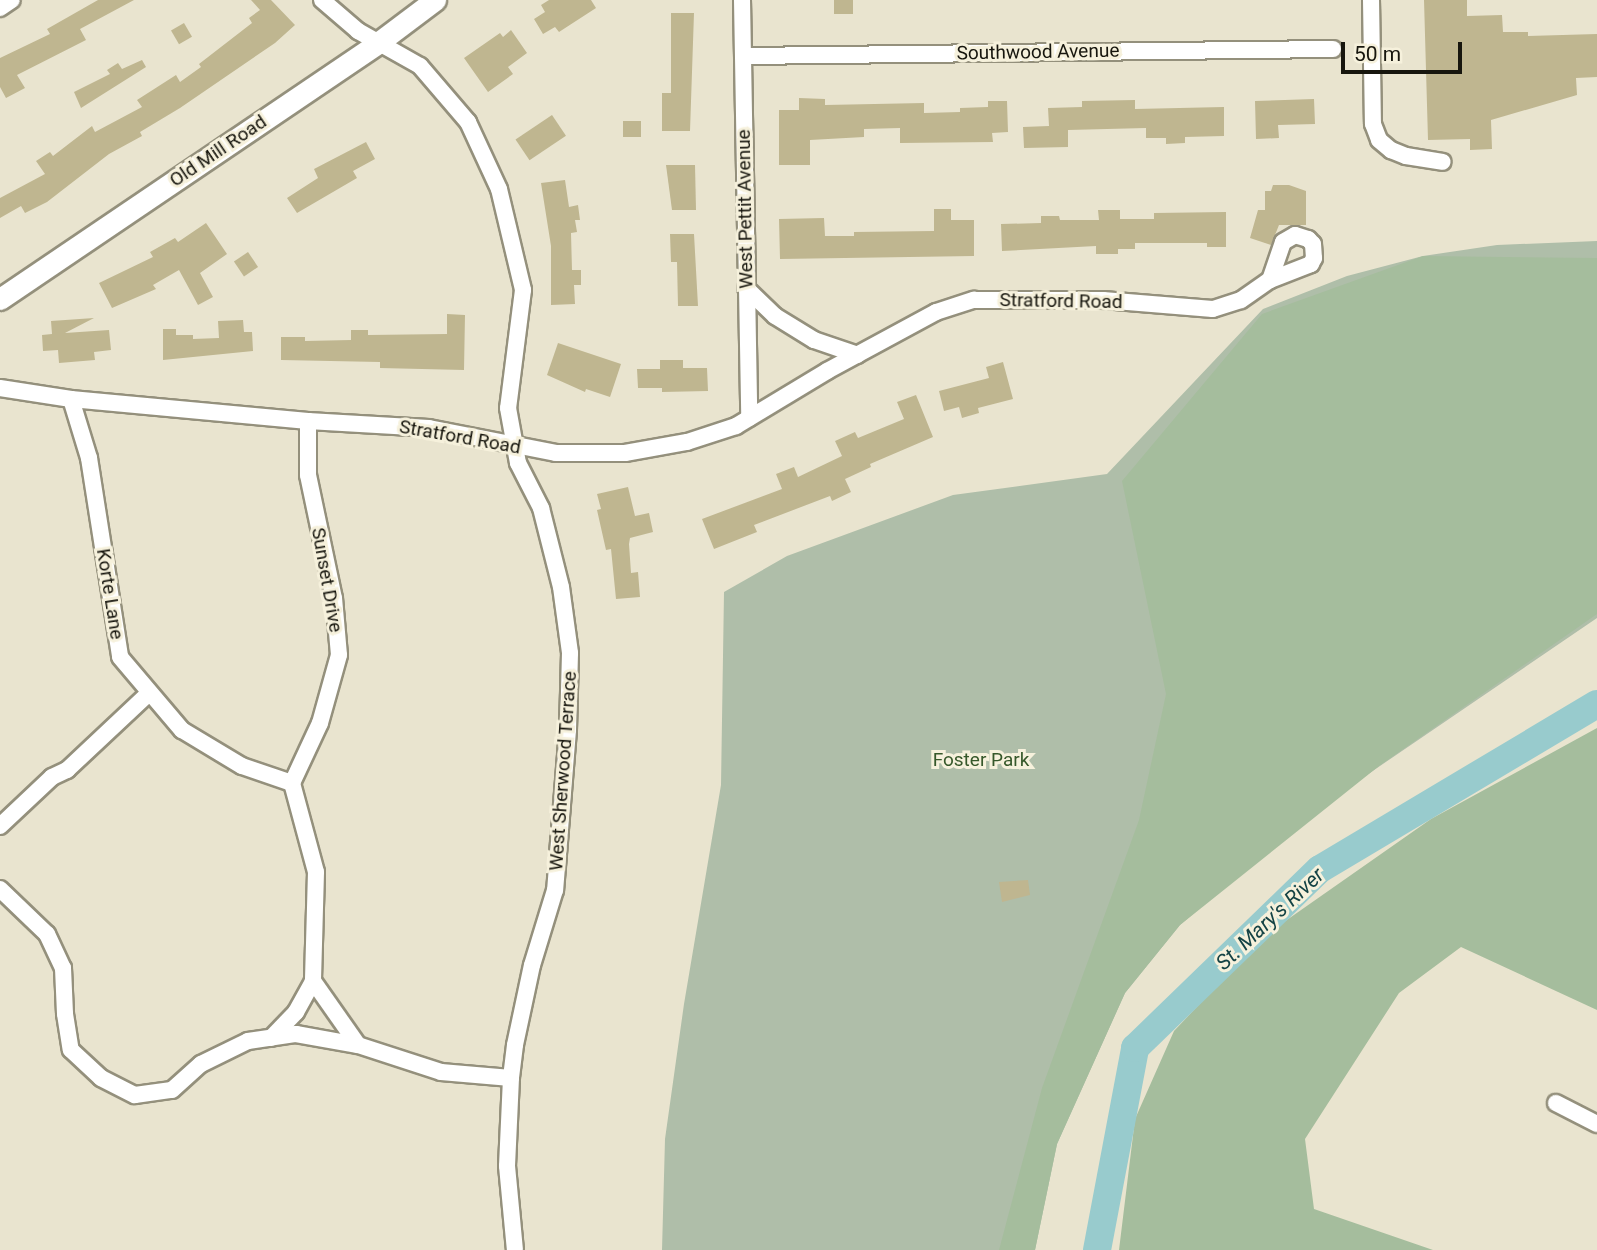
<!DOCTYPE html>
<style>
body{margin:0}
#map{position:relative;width:1597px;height:1250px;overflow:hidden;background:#e9e4cf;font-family:Roboto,sans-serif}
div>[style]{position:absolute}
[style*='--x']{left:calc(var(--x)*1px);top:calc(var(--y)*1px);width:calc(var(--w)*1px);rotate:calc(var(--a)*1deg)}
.green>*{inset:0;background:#afbea9}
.forest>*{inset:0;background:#a5bd9d}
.river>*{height:28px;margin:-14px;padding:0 14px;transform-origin:14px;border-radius:14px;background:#98cbcd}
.building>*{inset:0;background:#bfb690;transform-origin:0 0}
.roads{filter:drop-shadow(2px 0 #94907c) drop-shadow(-2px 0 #94907c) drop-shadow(0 2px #94907c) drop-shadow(0 -2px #94907c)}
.minor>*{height:16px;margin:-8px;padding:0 8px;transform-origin:8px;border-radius:8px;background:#fff}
.major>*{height:21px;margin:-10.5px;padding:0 10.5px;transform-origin:10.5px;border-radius:10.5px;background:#fff}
span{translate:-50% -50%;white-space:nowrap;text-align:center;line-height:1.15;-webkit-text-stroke:6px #f6f1dc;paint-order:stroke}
.street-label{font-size:19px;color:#17160e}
.park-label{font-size:19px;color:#36582a}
.water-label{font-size:21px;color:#144345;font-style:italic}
.scale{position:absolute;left:1341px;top:42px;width:121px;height:32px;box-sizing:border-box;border:4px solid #17160e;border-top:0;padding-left:9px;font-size:21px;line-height:24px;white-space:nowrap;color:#17160e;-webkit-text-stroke:5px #f6f1dc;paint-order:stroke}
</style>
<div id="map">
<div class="green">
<i style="clip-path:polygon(1597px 241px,1597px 618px,1314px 811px,1180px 925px,1125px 993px,1057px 1144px,1035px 1250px,662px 1250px,665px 1139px,684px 1004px,721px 785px,724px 592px,787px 556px,953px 495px,1107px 474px,1263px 309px,1347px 276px,1423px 256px,1497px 245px)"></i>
</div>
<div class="forest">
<i style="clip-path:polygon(1423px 256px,1597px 258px,1597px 614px,1379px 766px,1180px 925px,1125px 993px,1057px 1144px,1035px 1250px,999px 1250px,1042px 1088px,1139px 820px,1166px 694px,1122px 481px,1262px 314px)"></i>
<i style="clip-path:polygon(1597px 728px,1597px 1010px,1461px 947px,1399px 993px,1305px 1139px,1314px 1209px,1433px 1250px,1119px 1250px,1135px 1119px,1174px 1031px,1264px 936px,1431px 819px)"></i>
</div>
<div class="river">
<i style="--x:1097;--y:1250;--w:206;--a:-79.3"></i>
<i style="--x:1135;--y:1048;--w:257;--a:-44.1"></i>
<i style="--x:1320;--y:869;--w:322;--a:-30.8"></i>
</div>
<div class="building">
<i style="clip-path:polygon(98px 0,134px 0,80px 29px,86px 40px,17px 75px,25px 88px,6px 98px,0 87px,0 58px,50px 34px,47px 29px)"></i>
<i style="clip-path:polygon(251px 0,271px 0,295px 25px,275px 43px,180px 108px,140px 132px,142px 136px,109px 154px,47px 202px,25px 213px,21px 206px,0 218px,0 198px,45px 174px,36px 161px,50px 152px,53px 156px,92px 126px,95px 132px,142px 107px,137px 100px,176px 75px,180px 82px,201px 67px,199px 64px,252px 23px,249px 18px,260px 10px)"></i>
<i style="clip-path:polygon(549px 0,591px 0,596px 8px,559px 32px,555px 27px,543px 34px,534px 19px,545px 12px,541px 5px)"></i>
<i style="left:834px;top:0;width:19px;height:14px"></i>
<i style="clip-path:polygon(1424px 0,1467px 0,1467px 16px,1502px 15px,1503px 32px,1528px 32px,1528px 36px,1597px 34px,1597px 77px,1576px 78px,1577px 95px,1491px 120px,1492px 149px,1470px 150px,1470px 139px,1428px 140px)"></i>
<i style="clip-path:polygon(671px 13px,694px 13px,690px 131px,662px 131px,662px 93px,671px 93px)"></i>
<i style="left:184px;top:23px;width:16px;height:15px;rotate:60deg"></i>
<i style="clip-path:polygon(511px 30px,527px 53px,508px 67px,513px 74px,488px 92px,464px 58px,500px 33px,503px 37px)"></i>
<i style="clip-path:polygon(142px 60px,146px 67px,81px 108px,74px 92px,110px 74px,107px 70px,118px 63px,122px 69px)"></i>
<i style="clip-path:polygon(799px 98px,825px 99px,825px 105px,924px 103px,924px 113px,960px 112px,960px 108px,988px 107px,988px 101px,1007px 101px,1008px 132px,992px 133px,993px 142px,900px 143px,900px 128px,864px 129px,864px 137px,810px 140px,810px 165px,779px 165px,779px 110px,799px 110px)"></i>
<i style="clip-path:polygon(1314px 99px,1315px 124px,1278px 125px,1279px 138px,1256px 139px,1255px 101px)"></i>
<i style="clip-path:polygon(1135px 100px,1135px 109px,1224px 107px,1224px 136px,1185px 137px,1185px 143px,1166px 144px,1166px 138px,1146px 138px,1146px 128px,1068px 130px,1068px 147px,1024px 148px,1023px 127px,1049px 126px,1048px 108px,1082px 107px,1082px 101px)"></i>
<i style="left:552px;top:115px;width:25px;height:44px;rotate:56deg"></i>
<i style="left:641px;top:121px;width:16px;height:18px;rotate:90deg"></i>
<i style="clip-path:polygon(366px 142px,375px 159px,353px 171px,357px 178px,297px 213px,287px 198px,318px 178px,314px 169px)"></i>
<i style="clip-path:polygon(666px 165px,695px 165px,696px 210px,672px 210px)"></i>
<i style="clip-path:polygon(565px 180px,569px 207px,578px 205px,580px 220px,575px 220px,577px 232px,571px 233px,572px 270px,581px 270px,581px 285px,574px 285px,575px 304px,551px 305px,551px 246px,541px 183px)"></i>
<i style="clip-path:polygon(1273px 185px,1289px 185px,1306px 191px,1306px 225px,1279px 225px,1271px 245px,1250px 238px,1258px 210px,1265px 210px,1265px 191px,1271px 191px)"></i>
<i style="clip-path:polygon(934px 209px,951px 209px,951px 220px,974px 220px,974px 256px,780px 259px,779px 219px,824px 218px,825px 236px,854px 236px,854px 232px,934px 231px)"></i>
<i style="clip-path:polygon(1098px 210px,1120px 210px,1120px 219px,1154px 219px,1154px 213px,1226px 212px,1226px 247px,1207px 247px,1207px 243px,1135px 243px,1135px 249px,1118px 249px,1118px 254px,1096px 254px,1096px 246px,1002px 251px,1001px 224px,1041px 223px,1041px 216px,1059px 216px,1060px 220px,1099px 220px)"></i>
<i style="clip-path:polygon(206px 223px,227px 254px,200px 273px,213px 297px,198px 305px,179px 270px,153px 285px,156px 289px,112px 308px,99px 283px,153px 257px,150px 252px,175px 238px,178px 242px)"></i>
<i style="clip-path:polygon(670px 234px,694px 234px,698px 306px,678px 306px,677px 262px,671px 262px)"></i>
<i style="left:248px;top:252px;width:18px;height:17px;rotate:56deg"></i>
<i style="clip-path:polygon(447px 314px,465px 315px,464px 370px,380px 368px,380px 362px,281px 360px,281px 337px,305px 337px,305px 341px,351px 340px,351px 330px,368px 330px,368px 335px,447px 334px)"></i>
<i style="clip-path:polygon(94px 318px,65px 333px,109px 330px,111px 350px,94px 352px,95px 360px,59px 363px,58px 350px,43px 351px,42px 335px,52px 334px,51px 321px)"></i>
<i style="clip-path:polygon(243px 320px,244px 332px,252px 332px,253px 351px,163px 360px,163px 329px,176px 329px,176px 335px,193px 335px,193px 339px,219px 338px,218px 321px)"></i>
<i style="clip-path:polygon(558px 343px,621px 364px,610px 397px,586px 389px,585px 392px,547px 375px)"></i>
<i style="clip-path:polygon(660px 360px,683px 360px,683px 368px,707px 368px,708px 391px,662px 392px,662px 388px,638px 388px,637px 369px,660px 369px)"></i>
<i style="clip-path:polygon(1003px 362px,1013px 399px,978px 408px,979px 413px,962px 418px,959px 407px,944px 411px,939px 391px,989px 378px,986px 367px)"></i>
<i style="clip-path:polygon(916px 395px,933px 437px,870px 464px,871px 467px,845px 479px,851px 492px,832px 501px,830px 496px,754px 525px,757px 532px,714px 549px,702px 519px,782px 489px,776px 474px,794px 467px,798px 477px,842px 456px,835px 441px,855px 432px,858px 438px,904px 419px,897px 402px)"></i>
<i style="clip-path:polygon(628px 487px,635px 516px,649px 513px,653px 532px,630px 538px,629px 544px,631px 573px,638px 572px,640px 597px,616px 599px,611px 549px,606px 550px,597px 510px,601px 509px,597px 494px)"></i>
<i style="clip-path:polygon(1028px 880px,1030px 895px,1002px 902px,999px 882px)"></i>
</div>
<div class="roads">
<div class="minor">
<i style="--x:322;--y:0;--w:48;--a:40.7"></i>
<i style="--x:358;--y:31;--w:71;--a:29.4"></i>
<i style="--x:420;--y:66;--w:74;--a:49.4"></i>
<i style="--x:468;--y:122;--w:74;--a:65.2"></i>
<i style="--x:499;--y:189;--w:104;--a:76.6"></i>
<i style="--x:523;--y:290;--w:119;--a:97.2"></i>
<i style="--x:508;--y:408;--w:56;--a:79.7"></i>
<i style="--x:518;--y:463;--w:51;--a:62.9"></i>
<i style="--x:541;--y:508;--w:81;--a:75.8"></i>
<i style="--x:561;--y:587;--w:67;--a:82.2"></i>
<i style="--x:570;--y:653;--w:77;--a:91.5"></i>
<i style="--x:568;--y:730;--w:161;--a:94.6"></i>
<i style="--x:555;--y:890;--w:78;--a:107"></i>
<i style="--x:532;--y:965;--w:82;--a:102"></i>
<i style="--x:515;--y:1045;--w:33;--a:97"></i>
<i style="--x:511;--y:1078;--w:88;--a:92.6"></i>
<i style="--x:507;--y:1166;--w:84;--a:84.6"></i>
<i style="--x:742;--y:0;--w:418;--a:89"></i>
<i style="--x:1371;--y:0;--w:124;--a:89.1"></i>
<i style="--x:1373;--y:124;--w:17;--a:69"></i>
<i style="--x:1379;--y:140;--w:16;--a:40"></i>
<i style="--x:1391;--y:150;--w:16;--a:22"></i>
<i style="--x:1406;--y:156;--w:37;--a:9"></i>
<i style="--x:0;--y:8;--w:14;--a:-34"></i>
<i style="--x:743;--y:56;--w:590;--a:-0.68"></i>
<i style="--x:1295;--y:235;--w:14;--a:17"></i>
<i style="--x:1308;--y:239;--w:7;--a:45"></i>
<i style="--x:1313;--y:244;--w:14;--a:86"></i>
<i style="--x:1314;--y:258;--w:7;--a:117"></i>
<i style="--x:1311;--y:264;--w:44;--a:158.7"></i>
<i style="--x:1270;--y:280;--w:40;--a:-71.1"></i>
<i style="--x:1283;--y:242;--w:14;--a:-30"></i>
<i style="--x:746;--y:288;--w:40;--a:44"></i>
<i style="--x:775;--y:316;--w:46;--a:31.6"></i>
<i style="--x:814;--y:340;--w:46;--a:18.8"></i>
<i style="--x:0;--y:388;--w:72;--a:8.8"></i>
<i style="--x:71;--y:399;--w:238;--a:5.3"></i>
<i style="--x:308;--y:421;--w:121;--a:3.3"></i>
<i style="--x:429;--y:428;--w:129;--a:11.1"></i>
<i style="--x:556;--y:453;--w:69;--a:0"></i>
<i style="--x:625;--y:453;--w:63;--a:-10.1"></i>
<i style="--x:687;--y:442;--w:52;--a:-18.1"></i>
<i style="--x:736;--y:426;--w:106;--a:-31.1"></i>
<i style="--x:827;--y:371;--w:124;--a:-28.4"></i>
<i style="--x:936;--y:312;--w:40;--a:-18"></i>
<i style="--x:974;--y:300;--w:129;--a:0"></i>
<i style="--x:1103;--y:300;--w:110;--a:4.7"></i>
<i style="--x:1213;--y:309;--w:29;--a:-18"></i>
<i style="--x:1241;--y:300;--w:35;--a:-35"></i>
<i style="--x:71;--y:399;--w:62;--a:73"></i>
<i style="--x:89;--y:458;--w:201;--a:81.1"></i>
<i style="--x:120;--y:657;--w:96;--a:49.7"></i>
<i style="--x:182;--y:730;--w:70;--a:31"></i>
<i style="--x:242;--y:766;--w:53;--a:18.8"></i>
<i style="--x:308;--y:421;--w:54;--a:90"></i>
<i style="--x:308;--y:475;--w:126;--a:78.1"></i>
<i style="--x:334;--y:598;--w:57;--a:85"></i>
<i style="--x:339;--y:655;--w:71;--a:105.6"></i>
<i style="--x:320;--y:723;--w:66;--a:115"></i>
<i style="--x:292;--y:783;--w:92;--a:74.9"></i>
<i style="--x:316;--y:872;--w:109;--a:91.6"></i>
<i style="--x:313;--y:981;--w:78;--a:54.9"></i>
<i style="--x:0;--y:826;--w:71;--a:-43.3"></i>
<i style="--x:52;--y:777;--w:17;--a:-25"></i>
<i style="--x:67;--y:770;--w:112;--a:-43.2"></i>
<i style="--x:0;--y:889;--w:65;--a:43.8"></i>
<i style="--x:47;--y:934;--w:38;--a:65"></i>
<i style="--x:63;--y:968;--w:46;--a:87.5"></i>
<i style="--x:65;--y:1014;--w:36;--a:81"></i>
<i style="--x:71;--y:1050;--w:41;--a:43"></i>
<i style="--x:101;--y:1078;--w:38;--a:27"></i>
<i style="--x:135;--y:1095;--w:37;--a:-8"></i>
<i style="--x:172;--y:1090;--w:39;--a:-42"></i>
<i style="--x:201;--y:1064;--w:52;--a:-26.1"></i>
<i style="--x:248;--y:1041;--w:49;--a:-8.3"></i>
<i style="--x:296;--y:1034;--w:63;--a:10.1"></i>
<i style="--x:358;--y:1045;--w:87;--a:18"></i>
<i style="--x:441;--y:1072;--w:70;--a:4.9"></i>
<i style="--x:271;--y:1038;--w:36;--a:-46"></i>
<i style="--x:296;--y:1012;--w:35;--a:-61"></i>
<i style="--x:1556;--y:1103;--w:46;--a:27.1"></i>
</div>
<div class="major">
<i style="--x:0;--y:299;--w:458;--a:-34.1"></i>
<i style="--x:379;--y:42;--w:70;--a:-36.9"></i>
</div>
</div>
<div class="street-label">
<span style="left:1038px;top:52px;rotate:-1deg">Southwood Avenue</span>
<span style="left:218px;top:151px;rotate:-34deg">Old Mill Road</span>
<span style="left:745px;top:209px;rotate:-91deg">West Pettit Avenue</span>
<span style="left:1061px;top:301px;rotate:1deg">Stratford Road</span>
<span style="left:460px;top:437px;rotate:10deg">Stratford Road</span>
<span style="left:327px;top:580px;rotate:80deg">Sunset Drive</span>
<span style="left:110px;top:594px;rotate:81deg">Korte Lane</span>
<span style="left:563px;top:771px;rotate:-86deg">West Sherwood Terrace</span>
</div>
<div class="park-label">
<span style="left:981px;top:760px">Foster Park</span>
</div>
<div class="water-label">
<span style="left:1270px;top:919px;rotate:-43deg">St. Mary's River</span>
</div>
<div class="scale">50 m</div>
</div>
